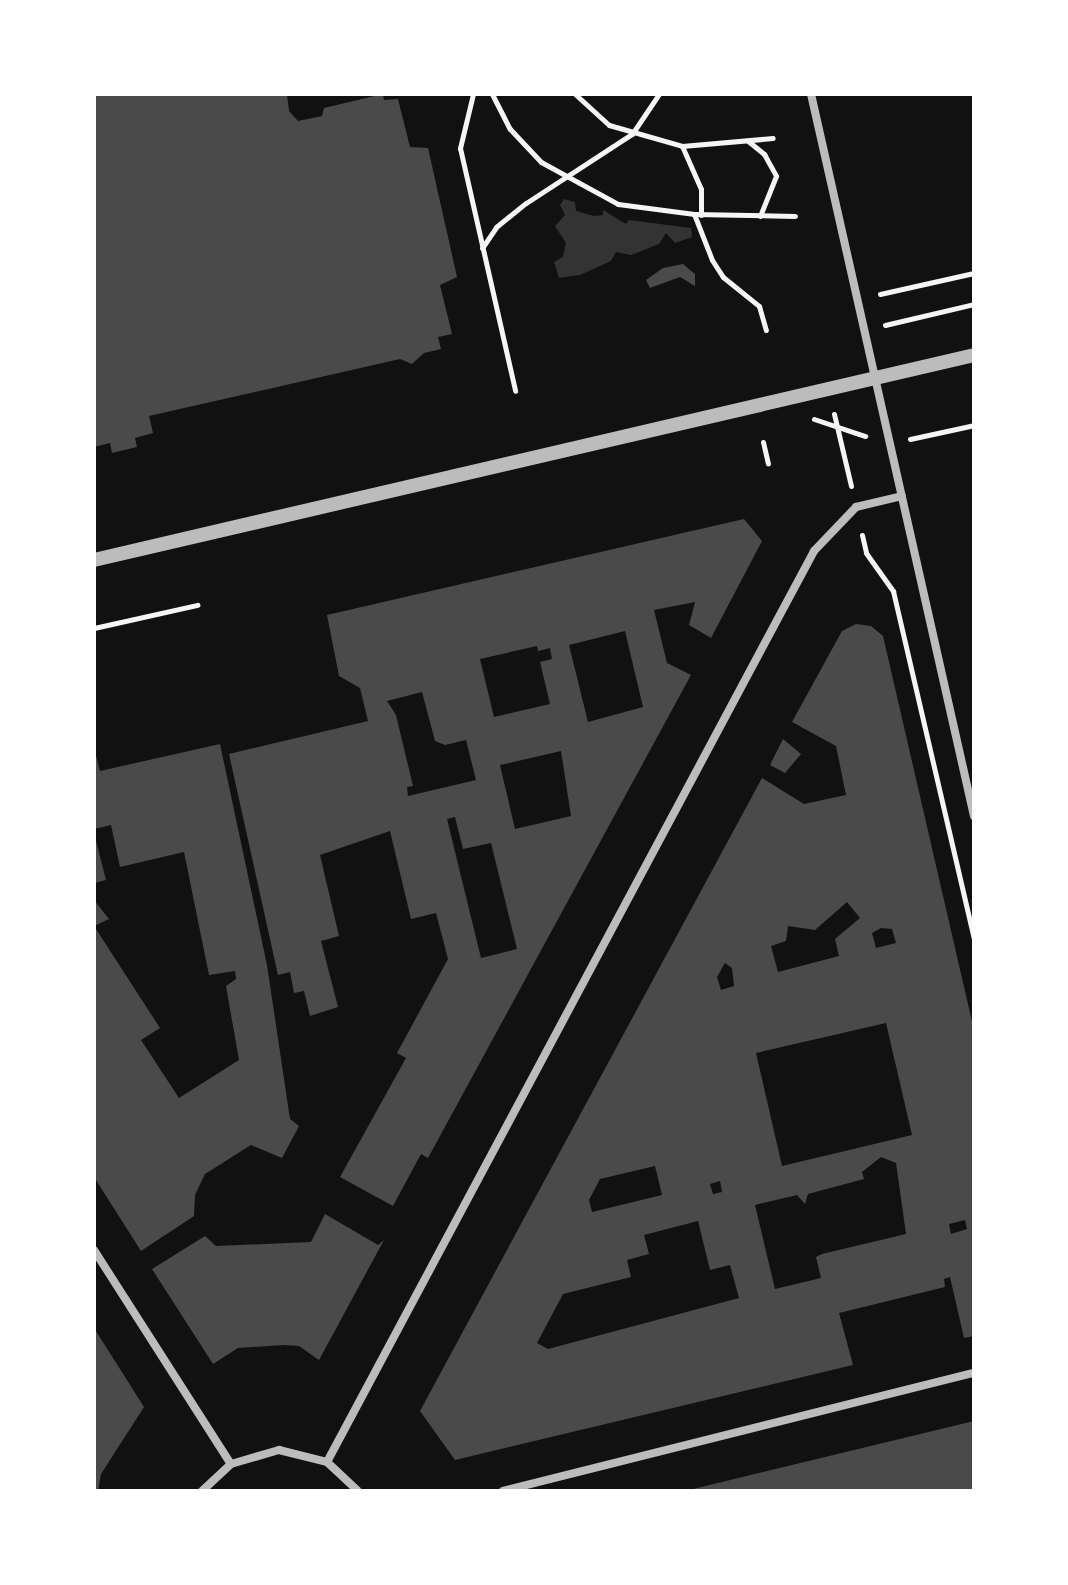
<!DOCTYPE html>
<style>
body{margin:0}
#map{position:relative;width:1068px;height:1585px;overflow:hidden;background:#111;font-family:Rubik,sans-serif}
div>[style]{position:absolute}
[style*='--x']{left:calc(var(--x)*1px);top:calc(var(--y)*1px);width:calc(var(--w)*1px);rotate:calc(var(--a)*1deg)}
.water>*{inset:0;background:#333}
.building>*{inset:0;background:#4a4a4a}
.path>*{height:5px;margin:-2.5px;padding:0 2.5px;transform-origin:2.5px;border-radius:2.5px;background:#f5f5f5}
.minor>*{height:8px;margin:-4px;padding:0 4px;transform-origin:4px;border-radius:4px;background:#bcbcbc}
.tertiary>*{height:14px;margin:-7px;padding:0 7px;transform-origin:7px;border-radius:7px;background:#bcbcbc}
span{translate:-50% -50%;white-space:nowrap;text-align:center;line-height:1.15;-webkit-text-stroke:7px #fff;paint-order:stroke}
.frame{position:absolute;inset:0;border:96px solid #fff;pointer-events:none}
</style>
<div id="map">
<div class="water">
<i style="clip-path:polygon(564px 199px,575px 202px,576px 211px,594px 216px,603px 215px,603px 210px,626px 224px,629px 220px,691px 228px,692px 237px,675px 243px,666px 233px,659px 244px,631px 255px,616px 252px,611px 261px,580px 275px,559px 278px,554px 262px,563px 257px,566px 243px,555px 226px,565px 215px,560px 205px)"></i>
</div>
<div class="building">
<i style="clip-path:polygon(94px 94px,287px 94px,289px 111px,298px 121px,322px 116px,324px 108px,383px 94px,384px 100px,398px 99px,410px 147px,428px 148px,457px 277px,440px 285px,452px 334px,438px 337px,441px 349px,424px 353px,412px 364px,400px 359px,149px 416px,153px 433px,135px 438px,137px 447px,112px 453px,110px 443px,94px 447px)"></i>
<i style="clip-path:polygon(683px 264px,695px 274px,695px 286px,680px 277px,650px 288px,646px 280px,663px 268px)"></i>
<i style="clip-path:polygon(evenodd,744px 519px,762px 541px,711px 638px,689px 625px,695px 602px,654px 610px,667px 663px,691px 675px,428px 1158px,421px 1154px,393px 1206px,340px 1177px,406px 1058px,397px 1053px,448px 959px,436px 913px,411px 919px,390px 831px,320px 855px,339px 936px,321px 941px,338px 1007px,310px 1016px,304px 991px,294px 993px,290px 972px,278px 975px,229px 754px,368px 721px,360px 688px,339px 676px,327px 615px,744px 519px,625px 631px,643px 707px,588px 722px,569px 645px,625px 631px,744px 519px,537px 646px,538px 651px,550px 648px,552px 659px,540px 662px,550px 704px,494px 717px,480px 659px,537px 646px,744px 519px,422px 692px,435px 741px,445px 745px,466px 740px,476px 780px,408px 796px,407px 787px,413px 786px,396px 715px,387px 701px,422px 692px,744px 519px,561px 751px,571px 816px,515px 829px,500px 765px,561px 751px,744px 519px,455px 817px,463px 849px,491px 843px,517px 949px,481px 958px,447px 819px,455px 817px)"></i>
<i style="clip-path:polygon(evenodd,856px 624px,871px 626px,883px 636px,974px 1030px,974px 1336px,964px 1338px,950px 1277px,944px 1279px,945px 1287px,839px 1313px,853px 1365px,455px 1460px,420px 1411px,762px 778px,804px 804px,846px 795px,836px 746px,792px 722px,842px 631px,856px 624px,847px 902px,860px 918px,835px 939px,839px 956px,778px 972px,771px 946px,786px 941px,788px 926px,815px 930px,847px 902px,856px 624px,881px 928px,892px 929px,896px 943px,876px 948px,872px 933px,881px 928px,856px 624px,725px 963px,732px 968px,734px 986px,721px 990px,717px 977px,725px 963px,856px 624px,886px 1023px,912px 1135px,782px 1166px,756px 1053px,886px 1023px,856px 624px,881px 1157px,896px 1163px,906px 1234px,822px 1254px,816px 1257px,821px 1278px,775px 1289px,755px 1205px,797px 1195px,805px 1204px,808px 1194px,864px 1179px,862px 1172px,881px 1157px,856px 624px,655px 1166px,662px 1195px,592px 1212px,589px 1200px,600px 1179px,655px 1166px,856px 624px,720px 1181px,722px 1192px,713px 1194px,710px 1184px,720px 1181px,856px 624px,965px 1220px,967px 1229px,951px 1234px,949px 1224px,965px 1220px,856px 624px,698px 1221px,710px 1270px,730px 1265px,739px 1298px,548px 1349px,537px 1343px,563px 1294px,631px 1277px,627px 1260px,649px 1254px,644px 1235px,698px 1221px)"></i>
<i style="clip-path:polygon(783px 739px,801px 754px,785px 773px,770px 765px)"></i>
<i style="clip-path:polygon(220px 744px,267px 965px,290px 1119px,299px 1126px,282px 1158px,251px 1145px,205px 1174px,195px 1195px,194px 1216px,141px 1251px,94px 1177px,94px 900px,109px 919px,94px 926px,160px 1028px,141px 1040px,179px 1098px,239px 1060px,226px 986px,236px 979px,235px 971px,209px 975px,184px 852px,120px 867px,111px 825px,94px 829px,94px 748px,100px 771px)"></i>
<i style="clip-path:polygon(94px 833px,106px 880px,94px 883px)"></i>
<i style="clip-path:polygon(325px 1214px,378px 1245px,384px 1240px,319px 1360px,299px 1346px,284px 1345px,238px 1348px,213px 1364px,152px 1269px,205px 1236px,216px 1246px,311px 1242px)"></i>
<i style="clip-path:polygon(94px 1328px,144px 1407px,101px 1474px,98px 1491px,94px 1491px)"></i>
<i style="clip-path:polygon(974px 1421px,974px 1491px,689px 1491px,689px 1490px)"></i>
</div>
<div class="path">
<i style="--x:473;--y:94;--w:56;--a:103.5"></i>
<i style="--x:460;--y:148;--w:249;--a:77.2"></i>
<i style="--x:492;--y:94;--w:39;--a:63"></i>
<i style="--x:510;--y:129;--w:45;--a:46.8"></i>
<i style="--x:541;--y:162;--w:88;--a:28.6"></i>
<i style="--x:618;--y:204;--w:77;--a:7.5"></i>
<i style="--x:694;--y:214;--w:101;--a:1.1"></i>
<i style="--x:575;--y:94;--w:46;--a:42.4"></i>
<i style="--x:609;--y:125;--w:76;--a:16"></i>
<i style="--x:682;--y:146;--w:91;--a:-5"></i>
<i style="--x:748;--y:141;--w:21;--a:39"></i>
<i style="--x:764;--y:154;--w:25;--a:61"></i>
<i style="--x:776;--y:176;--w:43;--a:111.8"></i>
<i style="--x:682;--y:146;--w:47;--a:66.2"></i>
<i style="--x:701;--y:189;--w:26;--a:90"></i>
<i style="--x:694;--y:214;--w:49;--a:68.6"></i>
<i style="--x:712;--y:260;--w:20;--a:57"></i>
<i style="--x:723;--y:277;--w:46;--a:38.9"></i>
<i style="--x:759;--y:306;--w:25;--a:74"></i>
<i style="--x:482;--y:248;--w:25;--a:-56"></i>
<i style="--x:496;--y:227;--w:38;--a:-39"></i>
<i style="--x:526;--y:203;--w:126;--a:-33.1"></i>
<i style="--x:632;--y:134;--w:48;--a:-56"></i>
<i style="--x:880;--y:294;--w:96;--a:-12.6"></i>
<i style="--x:885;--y:325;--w:91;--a:-13.3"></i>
<i style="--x:834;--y:414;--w:74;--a:76.7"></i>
<i style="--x:814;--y:419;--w:54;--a:18.4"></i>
<i style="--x:910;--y:439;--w:66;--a:-12.3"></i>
<i style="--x:763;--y:442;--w:22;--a:77"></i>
<i style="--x:862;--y:535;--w:18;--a:77"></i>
<i style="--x:866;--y:553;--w:47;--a:54.6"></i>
<i style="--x:893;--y:591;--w:358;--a:76.9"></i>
<i style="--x:94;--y:628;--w:106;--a:-12.6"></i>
</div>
<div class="minor">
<i style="--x:811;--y:94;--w:740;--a:77.28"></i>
<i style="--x:94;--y:1250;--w:254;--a:57.4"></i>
<i style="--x:327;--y:1462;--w:1033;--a:-61.87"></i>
<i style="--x:814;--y:551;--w:61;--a:-46.3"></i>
<i style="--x:856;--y:507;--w:47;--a:-13.4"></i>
<i style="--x:202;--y:1491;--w:40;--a:-43"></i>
<i style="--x:231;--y:1464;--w:50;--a:-16.3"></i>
<i style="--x:279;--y:1450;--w:49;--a:14"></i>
<i style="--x:327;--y:1462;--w:42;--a:43.1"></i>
<i style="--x:503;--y:1491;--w:486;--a:-14.1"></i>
</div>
<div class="tertiary">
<i style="--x:94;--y:560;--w:904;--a:-13.11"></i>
</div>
<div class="frame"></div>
</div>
